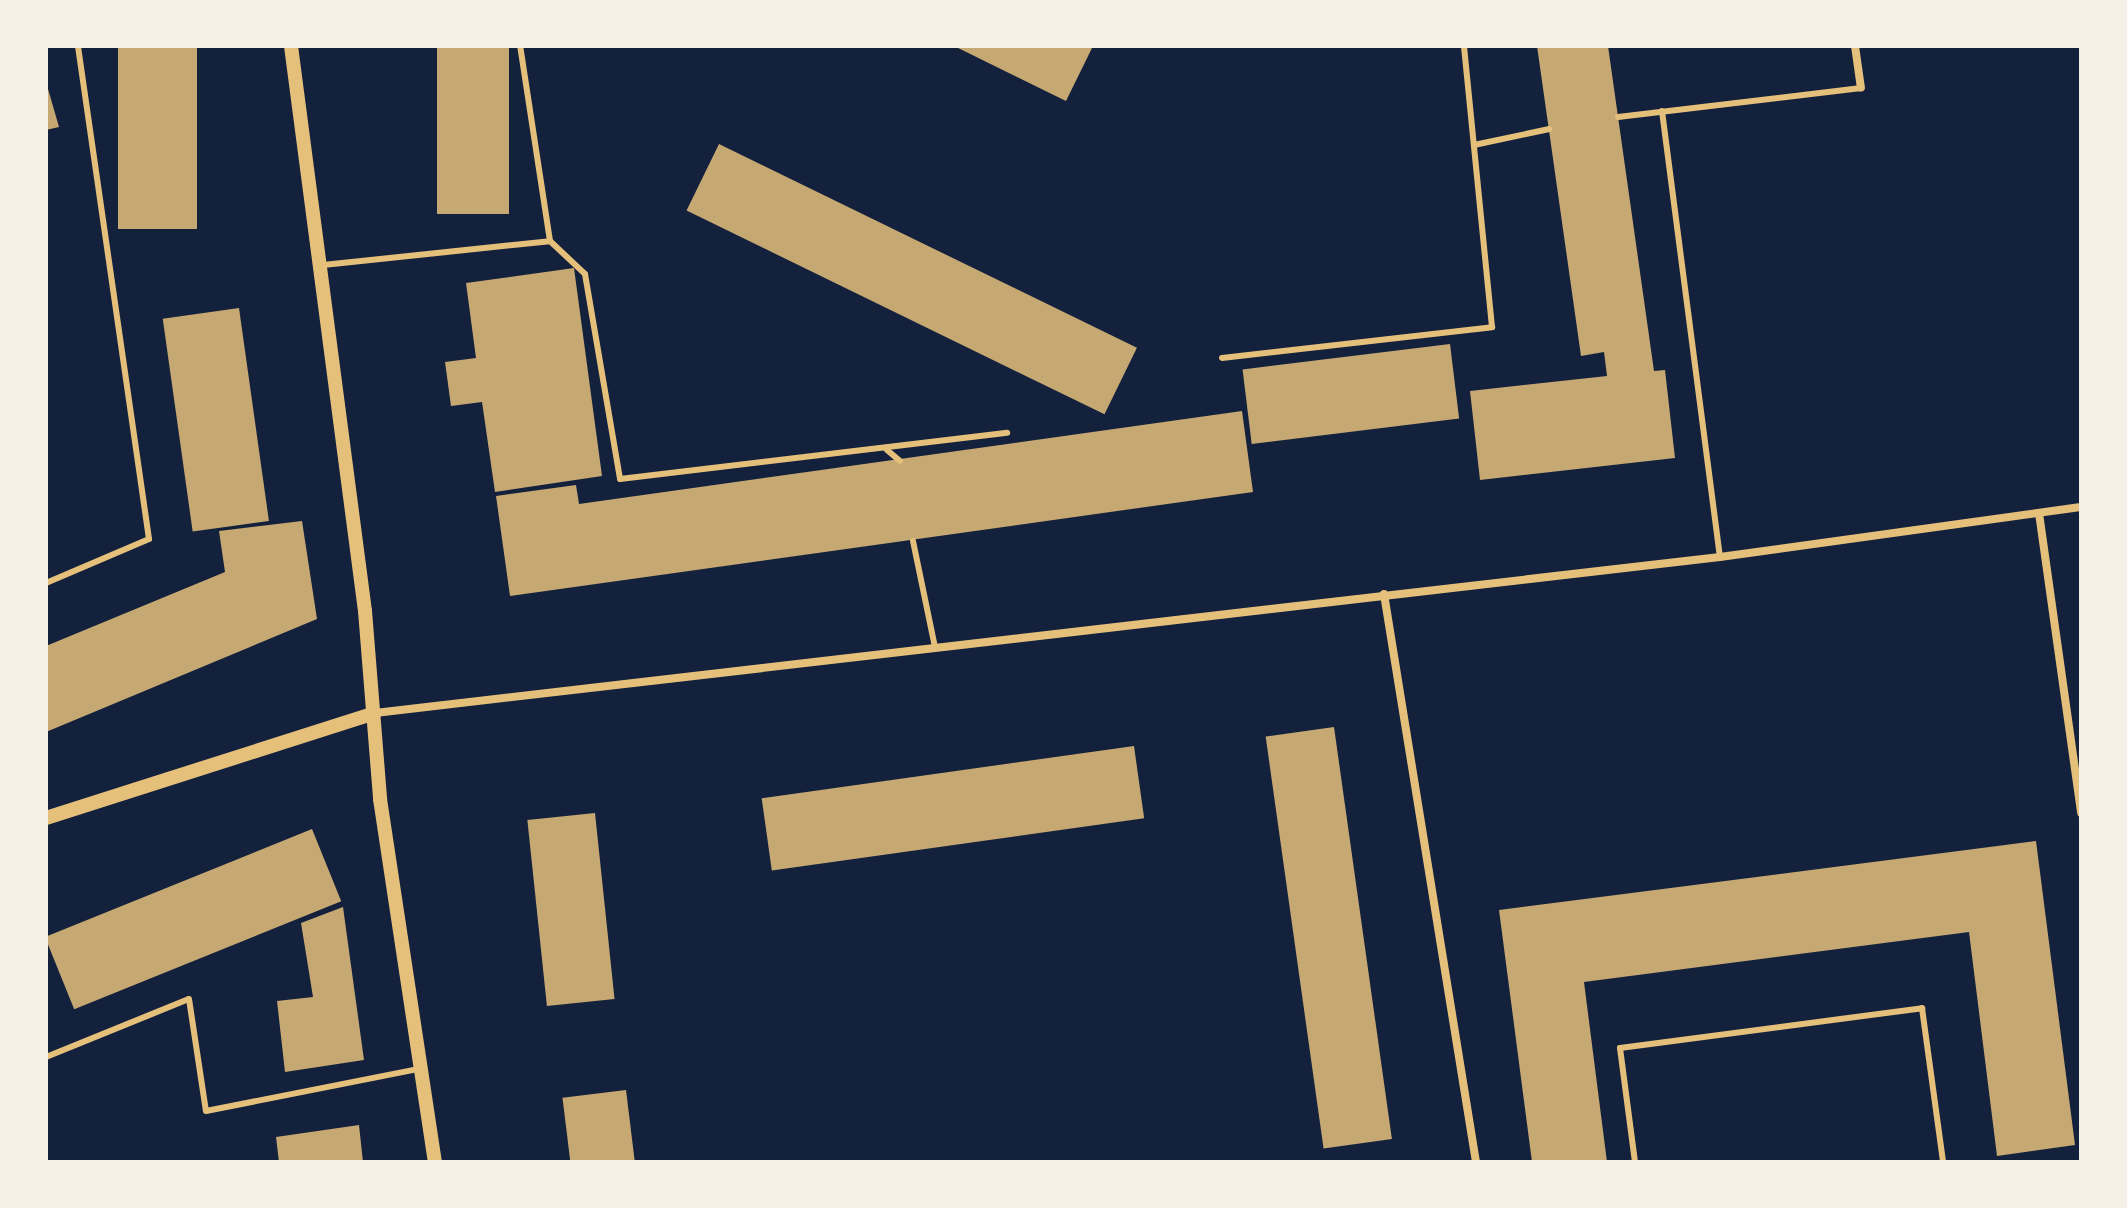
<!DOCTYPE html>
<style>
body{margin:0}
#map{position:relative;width:2127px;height:1208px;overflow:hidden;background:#14213d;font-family:"PT Sans Narrow",sans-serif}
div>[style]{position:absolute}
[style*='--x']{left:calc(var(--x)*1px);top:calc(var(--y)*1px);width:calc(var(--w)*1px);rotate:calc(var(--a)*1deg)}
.building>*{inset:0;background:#c6a872;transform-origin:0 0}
.service>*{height:6px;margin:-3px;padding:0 3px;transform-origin:3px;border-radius:3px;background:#e5c07b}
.minor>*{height:8px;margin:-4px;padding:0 4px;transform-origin:4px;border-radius:4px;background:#e5c07b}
.tertiary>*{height:14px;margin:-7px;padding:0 7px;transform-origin:7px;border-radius:7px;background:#e5c07b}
span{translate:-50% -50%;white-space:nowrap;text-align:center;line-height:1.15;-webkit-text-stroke:8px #f6f1e7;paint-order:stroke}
.frame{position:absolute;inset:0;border:48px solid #f6f1e7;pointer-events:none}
</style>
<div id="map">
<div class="building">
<i style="left:118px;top:46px;width:79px;height:183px"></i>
<i style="left:437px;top:46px;width:72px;height:168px"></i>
<i style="clip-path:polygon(954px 46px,1093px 46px,1066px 101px)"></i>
<i style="clip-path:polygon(1537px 46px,1608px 46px,1654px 371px,1665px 370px,1675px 458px,1480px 480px,1470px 391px,1607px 376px,1604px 352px,1581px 356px)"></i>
<i style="clip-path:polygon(46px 82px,59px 127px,46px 130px)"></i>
<i style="left:719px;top:144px;width:465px;height:74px;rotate:26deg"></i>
<i style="clip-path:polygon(574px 268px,602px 476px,495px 492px,482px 402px,451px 406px,445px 362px,476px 358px,466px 283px)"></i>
<i style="left:239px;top:308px;width:215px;height:77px;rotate:82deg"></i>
<i style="left:1450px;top:344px;width:75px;height:209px;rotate:83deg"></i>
<i style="clip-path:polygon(1242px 411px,1253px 492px,510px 596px,496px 496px,576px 485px,579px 504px)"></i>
<i style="clip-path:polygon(302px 521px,317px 619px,46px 732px,46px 646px,225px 572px,219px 531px)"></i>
<i style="left:1334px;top:727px;width:416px;height:69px;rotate:82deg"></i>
<i style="left:1134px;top:746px;width:73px;height:376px;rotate:82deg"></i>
<i style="left:595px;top:813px;width:187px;height:68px;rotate:84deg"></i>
<i style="left:312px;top:829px;width:78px;height:288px;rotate:68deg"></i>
<i style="clip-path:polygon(2036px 841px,2075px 1145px,1997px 1156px,1969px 932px,1584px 982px,1607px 1162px,1532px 1162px,1499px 910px)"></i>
<i style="clip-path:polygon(343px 907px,364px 1060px,285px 1072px,277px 1001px,313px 997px,301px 923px)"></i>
<i style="left:626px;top:1090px;width:73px;height:64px;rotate:83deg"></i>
<i style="clip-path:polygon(359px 1125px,363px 1162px,279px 1162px,276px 1137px)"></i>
</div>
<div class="service">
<i style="--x:1662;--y:111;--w:450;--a:82.6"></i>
<i style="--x:1618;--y:117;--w:245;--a:-6.8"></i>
<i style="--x:1474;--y:145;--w:77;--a:-12"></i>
<i style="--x:550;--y:241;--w:48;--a:43.3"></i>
<i style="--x:585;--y:274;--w:208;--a:80.3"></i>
<i style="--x:620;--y:479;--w:390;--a:-6.8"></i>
<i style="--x:323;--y:265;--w:228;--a:-6"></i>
<i style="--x:550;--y:241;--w:197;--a:-98.7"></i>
<i style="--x:1222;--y:358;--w:272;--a:-6.5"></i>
<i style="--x:1492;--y:327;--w:282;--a:-95.7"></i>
<i style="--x:887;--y:450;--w:17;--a:40"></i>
<i style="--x:913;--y:541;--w:108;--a:78.3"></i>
<i style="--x:46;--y:583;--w:112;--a:-23.1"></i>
<i style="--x:149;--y:539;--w:498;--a:-98.2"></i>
<i style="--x:46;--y:1057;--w:154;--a:-22.1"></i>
<i style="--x:189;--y:999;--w:113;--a:81.4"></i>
<i style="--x:206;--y:1111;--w:217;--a:-11.2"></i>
<i style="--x:1635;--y:1162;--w:115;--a:-97.5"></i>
<i style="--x:1620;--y:1048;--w:305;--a:-7.5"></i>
<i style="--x:1922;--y:1008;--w:155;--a:82.2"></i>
</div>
<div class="minor">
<i style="--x:1855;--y:46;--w:42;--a:81.9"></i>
<i style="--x:2039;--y:513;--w:303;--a:82"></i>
<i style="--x:1384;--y:594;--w:575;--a:80.8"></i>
<i style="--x:375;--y:713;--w:1354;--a:-6.62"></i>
<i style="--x:1720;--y:557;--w:364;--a:-7.9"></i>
</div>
<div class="tertiary">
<i style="--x:291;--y:46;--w:570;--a:82.54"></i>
<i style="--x:365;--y:611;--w:189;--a:85.4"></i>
<i style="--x:380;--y:799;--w:367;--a:81.4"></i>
<i style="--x:46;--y:818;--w:345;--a:-17.7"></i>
</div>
<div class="frame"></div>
</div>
